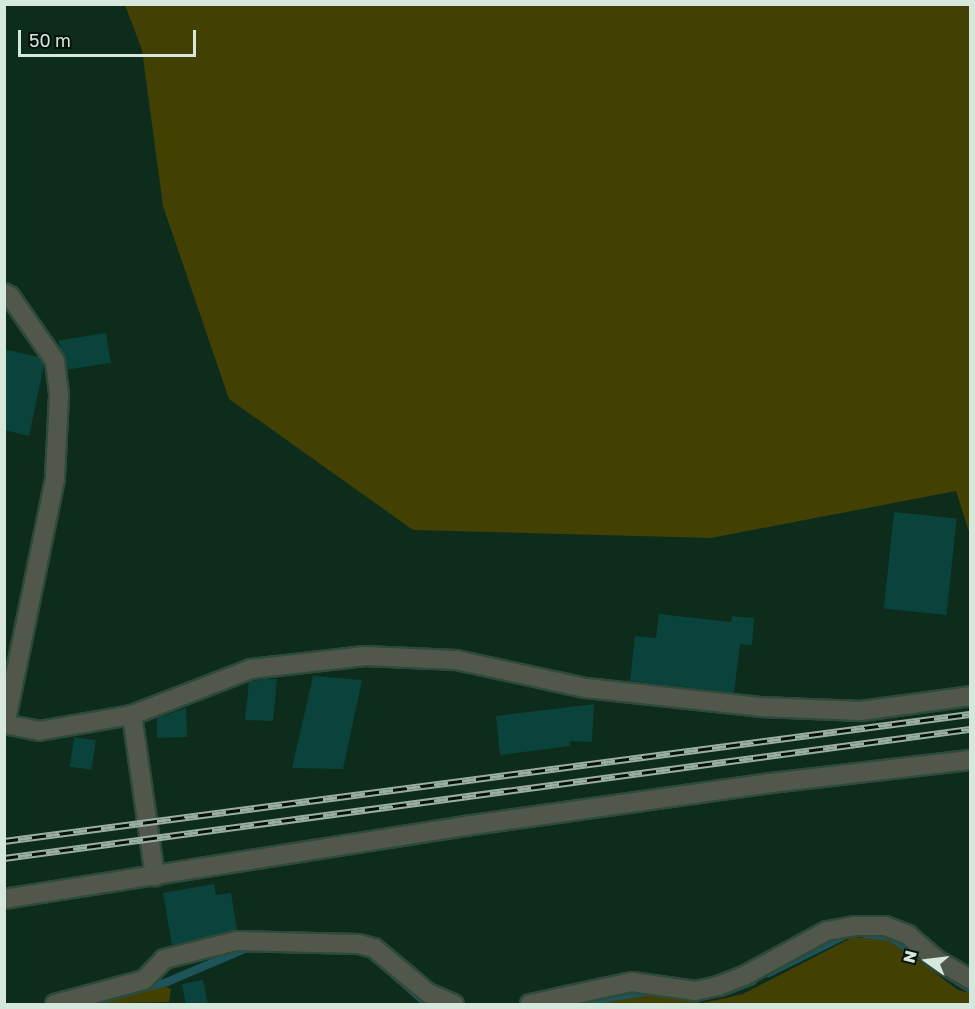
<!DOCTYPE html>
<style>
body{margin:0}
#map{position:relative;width:975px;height:1009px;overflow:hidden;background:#0d2c1b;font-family:"Golos Text",sans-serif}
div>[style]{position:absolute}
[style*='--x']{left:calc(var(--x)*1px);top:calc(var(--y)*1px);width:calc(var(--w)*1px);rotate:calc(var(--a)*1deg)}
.green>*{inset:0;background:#434004}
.stream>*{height:8px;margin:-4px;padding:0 4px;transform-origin:4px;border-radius:4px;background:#1c545a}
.building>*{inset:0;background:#0a433b;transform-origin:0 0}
.roads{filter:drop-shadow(2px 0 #2d4a3a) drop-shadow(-2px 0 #2d4a3a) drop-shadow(0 2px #2d4a3a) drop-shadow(0 -2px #2d4a3a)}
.minor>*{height:18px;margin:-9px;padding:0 9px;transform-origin:9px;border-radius:9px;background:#51584b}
.rail>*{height:7px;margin-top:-3.5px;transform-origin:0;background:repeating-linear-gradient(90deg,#05110a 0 14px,#9aafa2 0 28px);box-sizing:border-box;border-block:2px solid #9aafa2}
span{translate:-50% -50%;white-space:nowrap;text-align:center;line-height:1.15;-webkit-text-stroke:4.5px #05110a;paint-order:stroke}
.frame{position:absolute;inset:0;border:6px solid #d6e8dc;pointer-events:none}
.north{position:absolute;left:897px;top:931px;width:60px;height:60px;-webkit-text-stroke:4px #05110a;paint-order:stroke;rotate:284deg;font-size:16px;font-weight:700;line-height:24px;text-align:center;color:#d6e8dc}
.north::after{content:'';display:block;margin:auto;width:21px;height:27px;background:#d6e8dc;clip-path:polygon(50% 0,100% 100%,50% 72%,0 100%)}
.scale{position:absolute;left:18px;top:30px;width:178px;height:27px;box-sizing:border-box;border:3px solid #d6e8dc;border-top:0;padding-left:8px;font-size:18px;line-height:21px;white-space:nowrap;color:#d6e8dc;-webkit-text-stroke:4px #05110a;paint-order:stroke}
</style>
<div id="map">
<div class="green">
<i style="clip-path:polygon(125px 5px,970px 5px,970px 535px,956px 491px,711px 538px,413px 530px,229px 399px,163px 206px,142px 50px)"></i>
<i style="clip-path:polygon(853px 937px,891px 940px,958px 990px,970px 993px,970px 1004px,544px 1004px,635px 992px,702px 1003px,743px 994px)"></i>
<i style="clip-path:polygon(154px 981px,171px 989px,169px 1002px,74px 1004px)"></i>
</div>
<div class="stream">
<i style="--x:865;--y:934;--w:25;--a:7"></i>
<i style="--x:890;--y:937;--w:35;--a:33"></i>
<i style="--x:931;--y:965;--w:46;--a:31.6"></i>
<i style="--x:769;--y:973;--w:84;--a:-26.3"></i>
<i style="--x:395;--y:976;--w:43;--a:41.2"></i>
<i style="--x:725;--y:992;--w:30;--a:-21"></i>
<i style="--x:85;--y:1004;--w:85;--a:-15"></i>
<i style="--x:167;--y:982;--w:87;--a:-23"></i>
<i style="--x:570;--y:1004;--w:82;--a:-9.1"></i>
</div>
<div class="building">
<i style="left:106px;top:333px;width:30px;height:48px;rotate:81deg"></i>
<i style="clip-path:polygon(4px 349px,38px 357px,44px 365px,29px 436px,4px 430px)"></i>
<i style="left:894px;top:512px;width:63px;height:97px;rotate:6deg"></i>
<i style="clip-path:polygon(659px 614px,731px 622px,732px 616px,754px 618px,752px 645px,740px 644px,734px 693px,630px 681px,635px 636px,656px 638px)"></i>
<i style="clip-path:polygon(313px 676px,362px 680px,343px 769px,292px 768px)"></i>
<i style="clip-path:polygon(264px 679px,277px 679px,273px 721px,245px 720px,249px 682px)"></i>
<i style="clip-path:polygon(594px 704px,592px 742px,570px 741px,570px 746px,500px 755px,496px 716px)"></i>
<i style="clip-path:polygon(186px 708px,187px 737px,157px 738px,157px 718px)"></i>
<i style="left:74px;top:737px;width:22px;height:30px;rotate:8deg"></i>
<i style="clip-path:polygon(214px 884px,216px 895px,231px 893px,237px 930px,172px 945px,163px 893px)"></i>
<i style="clip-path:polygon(203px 980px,208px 1005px,186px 1005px,182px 984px)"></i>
</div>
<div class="roads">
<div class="minor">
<i style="--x:4;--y:293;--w:7;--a:27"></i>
<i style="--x:10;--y:296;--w:79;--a:55.3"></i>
<i style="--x:55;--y:361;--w:35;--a:83"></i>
<i style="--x:59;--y:396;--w:83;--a:92.8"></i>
<i style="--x:55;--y:479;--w:250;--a:101.5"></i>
<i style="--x:132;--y:715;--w:163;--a:81.9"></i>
<i style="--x:4;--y:724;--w:36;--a:11"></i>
<i style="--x:39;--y:731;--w:94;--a:-9.8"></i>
<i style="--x:132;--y:715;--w:128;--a:-21.1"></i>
<i style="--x:251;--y:669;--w:115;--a:-6.5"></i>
<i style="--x:365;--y:656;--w:91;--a:2.5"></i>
<i style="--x:456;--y:660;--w:133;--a:12.2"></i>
<i style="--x:586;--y:688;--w:175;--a:6.2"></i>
<i style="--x:760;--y:707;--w:101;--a:2.3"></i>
<i style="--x:861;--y:711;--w:110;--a:-7.8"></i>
<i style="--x:4;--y:899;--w:467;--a:-9"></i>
<i style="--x:465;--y:826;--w:309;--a:-8"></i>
<i style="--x:771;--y:783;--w:200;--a:-6.6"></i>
<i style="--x:55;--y:1004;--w:92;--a:-15.1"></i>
<i style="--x:144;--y:980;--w:29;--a:-46"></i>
<i style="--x:164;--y:959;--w:74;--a:-14"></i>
<i style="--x:236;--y:941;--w:122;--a:1.4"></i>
<i style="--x:358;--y:944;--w:16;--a:14"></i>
<i style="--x:374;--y:948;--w:70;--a:39.8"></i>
<i style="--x:428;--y:993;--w:28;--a:23"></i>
<i style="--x:530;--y:1004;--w:104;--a:-12.2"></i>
<i style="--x:632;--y:982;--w:64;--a:8.1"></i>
<i style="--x:695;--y:991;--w:24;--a:-12"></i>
<i style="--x:718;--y:986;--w:28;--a:-21"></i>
<i style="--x:744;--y:976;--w:94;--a:-28.5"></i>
<i style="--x:827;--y:931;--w:27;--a:-10"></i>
<i style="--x:854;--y:926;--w:31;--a:0"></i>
<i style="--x:885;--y:926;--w:25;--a:21"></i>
<i style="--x:908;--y:935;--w:38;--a:41"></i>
<i style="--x:937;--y:960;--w:38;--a:30"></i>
</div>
</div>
<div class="rail">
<i style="--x:4;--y:841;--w:974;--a:-7.49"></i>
<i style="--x:4;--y:858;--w:975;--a:-7.61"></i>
</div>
<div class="frame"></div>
<div class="north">N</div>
<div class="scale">50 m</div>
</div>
